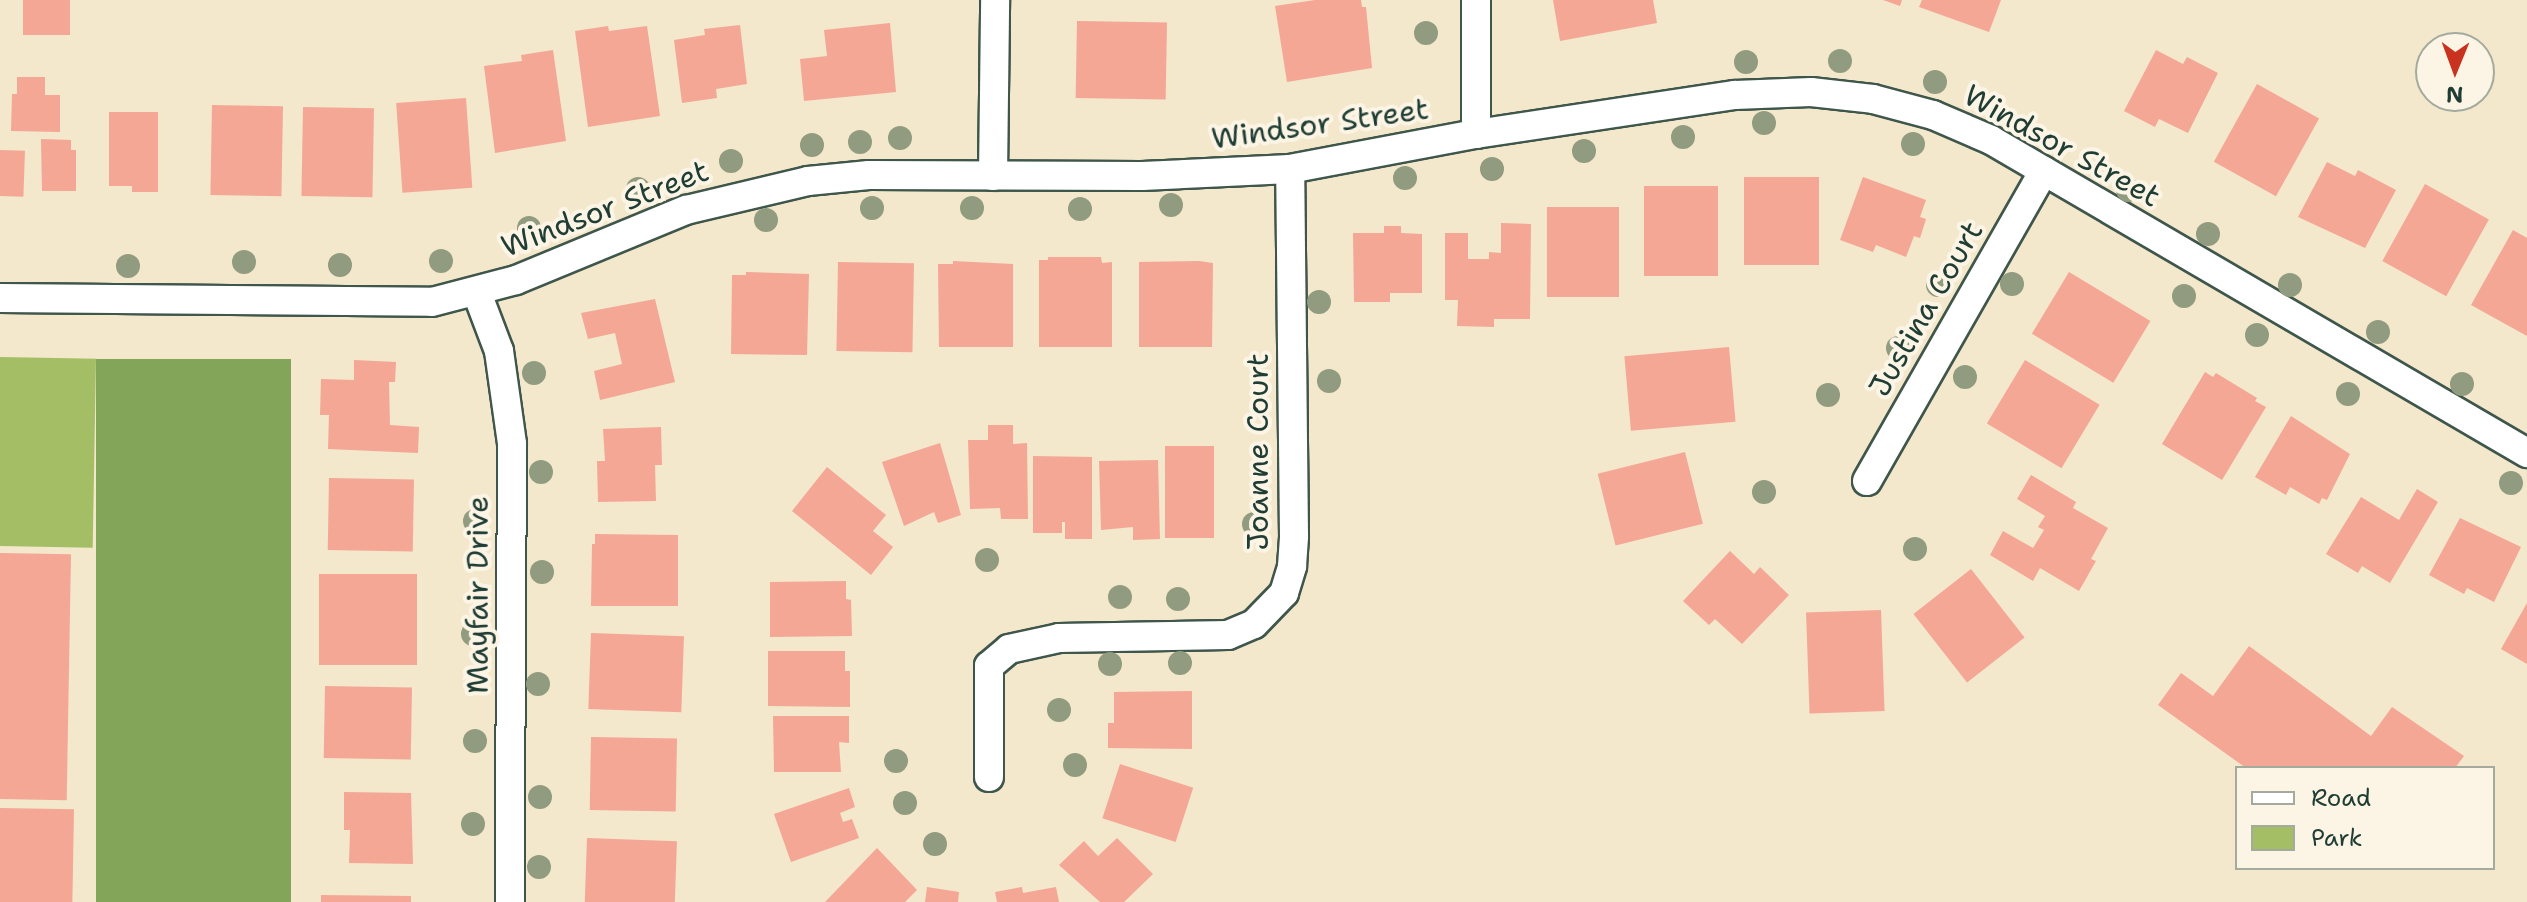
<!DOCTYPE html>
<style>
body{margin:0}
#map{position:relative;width:2527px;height:902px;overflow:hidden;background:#f3e7cc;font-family:"Shantell Sans",sans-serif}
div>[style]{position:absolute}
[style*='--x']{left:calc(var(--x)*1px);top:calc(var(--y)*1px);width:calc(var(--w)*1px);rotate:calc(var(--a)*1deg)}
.green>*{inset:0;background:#a3be64;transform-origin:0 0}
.forest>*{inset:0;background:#82a55a;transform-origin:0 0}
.building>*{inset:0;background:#f4a795;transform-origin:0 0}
.roads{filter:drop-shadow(2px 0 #3f564b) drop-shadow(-2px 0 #3f564b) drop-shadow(0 2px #3f564b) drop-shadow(0 -2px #3f564b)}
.street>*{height:28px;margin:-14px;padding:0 14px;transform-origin:14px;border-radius:14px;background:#fff}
.trees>*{width:24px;height:24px;margin:-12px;border-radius:50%;background:#919b7f}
span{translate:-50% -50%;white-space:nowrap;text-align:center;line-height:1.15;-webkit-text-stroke:8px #fcf5e5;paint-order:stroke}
.street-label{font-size:30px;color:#1f3d34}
.legend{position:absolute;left:2235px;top:766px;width:260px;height:104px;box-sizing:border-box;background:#fcf5e5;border:2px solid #a4ab9e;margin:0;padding:10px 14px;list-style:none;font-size:24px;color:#1f3d34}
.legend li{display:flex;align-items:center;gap:16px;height:40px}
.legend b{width:40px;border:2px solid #a4ab9e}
.north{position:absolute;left:2415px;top:32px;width:80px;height:80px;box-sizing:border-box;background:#fcf5e5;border:2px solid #a4ab9e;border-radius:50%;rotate:181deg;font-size:22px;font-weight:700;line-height:32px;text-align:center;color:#1f3d34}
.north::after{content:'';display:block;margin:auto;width:28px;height:36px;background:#c8321e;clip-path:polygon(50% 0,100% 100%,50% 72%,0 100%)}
</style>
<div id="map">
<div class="green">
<i style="left:0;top:357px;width:96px;height:189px;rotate:1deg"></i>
</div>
<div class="forest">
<i style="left:96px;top:359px;width:195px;height:543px"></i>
</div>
<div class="building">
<i style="left:23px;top:0;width:47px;height:35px"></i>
<i style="clip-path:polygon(1315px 0,1361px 0,1362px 7px,1366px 7px,1372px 68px,1287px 82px,1275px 6px)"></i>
<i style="clip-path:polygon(1553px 0,1653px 0,1657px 23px,1560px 41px)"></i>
<i style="clip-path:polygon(1883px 0,1902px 0,1900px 6px)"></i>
<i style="clip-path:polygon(1922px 0,2001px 0,1989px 32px,1919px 7px)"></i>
<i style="left:1077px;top:21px;width:90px;height:77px;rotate:1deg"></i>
<i style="clip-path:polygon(890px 23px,896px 92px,804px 101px,800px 59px,827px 56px,824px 30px)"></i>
<i style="clip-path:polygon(740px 25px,747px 84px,716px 89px,717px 98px,682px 103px,674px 40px,705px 35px,704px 29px)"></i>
<i style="clip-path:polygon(608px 26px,609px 31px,647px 26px,660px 116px,588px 127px,575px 31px)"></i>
<i style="clip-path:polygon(553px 50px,566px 141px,495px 153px,484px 66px,522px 61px,521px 55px)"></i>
<i style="clip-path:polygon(2156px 50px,2183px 64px,2187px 57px,2218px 73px,2188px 133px,2159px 119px,2155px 127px,2124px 111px)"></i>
<i style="clip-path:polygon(17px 77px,45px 77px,45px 95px,60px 95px,60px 132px,11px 131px,12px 94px,17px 94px)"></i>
<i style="left:2257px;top:84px;width:71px;height:89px;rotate:29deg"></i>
<i style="left:466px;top:98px;width:90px;height:70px;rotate:86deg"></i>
<i style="left:212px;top:105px;width:71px;height:90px;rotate:1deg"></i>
<i style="left:303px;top:107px;width:71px;height:89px;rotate:1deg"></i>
<i style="clip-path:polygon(109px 112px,158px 112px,158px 192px,132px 192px,132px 186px,109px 186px)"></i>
<i style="clip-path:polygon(41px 139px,71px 140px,71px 150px,76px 150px,76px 191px,42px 191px)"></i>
<i style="left:0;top:150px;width:25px;height:46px;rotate:2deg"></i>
<i style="clip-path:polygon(2327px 162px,2355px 176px,2358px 170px,2396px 190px,2365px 248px,2298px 217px)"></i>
<i style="left:1744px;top:177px;width:75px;height:88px"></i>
<i style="clip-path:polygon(1863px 177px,1926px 200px,1920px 217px,1926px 219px,1920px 238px,1914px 236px,1906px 257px,1876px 245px,1873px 252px,1840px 240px)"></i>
<i style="left:2425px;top:184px;width:73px;height:88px;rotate:29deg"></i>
<i style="left:1644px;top:186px;width:74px;height:90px"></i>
<i style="left:1547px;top:207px;width:72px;height:90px"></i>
<i style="clip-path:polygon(1501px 223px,1531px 224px,1530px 319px,1494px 319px,1494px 327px,1457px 326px,1458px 300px,1445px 300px,1445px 233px,1468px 233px,1468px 259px,1489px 259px,1489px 252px,1501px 253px)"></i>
<i style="clip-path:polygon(1384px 226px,1401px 226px,1401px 233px,1422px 234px,1422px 293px,1390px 293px,1390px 302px,1354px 302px,1353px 233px,1384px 233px)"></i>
<i style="clip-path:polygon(2513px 230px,2527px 238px,2527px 336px,2471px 305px)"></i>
<i style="clip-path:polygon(1048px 257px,1101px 257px,1102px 263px,1112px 262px,1112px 347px,1039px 347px,1039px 260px,1048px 260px)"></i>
<i style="clip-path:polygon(953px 261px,1013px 264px,1013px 347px,939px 347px,938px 264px,953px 264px)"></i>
<i style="clip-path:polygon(1199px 261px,1213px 263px,1212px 347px,1139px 347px,1139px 262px)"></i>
<i style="left:838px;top:262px;width:76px;height:89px;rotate:1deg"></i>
<i style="clip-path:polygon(746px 272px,809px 274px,807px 355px,731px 354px,732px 275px,746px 275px)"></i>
<i style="left:2069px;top:272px;width:95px;height:72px;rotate:31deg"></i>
<i style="clip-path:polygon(655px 299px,675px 382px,600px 400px,594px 371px,622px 364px,615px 333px,588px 339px,581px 313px)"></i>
<i style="left:1729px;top:347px;width:75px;height:105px;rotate:85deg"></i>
<i style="clip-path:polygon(354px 360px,396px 362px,395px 382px,389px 382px,390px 425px,419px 427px,418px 453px,328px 449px,329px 415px,320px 415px,321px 379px,354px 380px)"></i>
<i style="left:2025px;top:360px;width:87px;height:74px;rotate:31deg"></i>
<i style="clip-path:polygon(2205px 372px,2213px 377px,2216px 373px,2257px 398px,2255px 401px,2266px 407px,2222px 480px,2162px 444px)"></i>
<i style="clip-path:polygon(2291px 416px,2350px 454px,2327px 500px,2322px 498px,2319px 504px,2290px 487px,2286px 495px,2255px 477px)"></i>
<i style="clip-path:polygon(988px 425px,1013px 425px,1013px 444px,1027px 443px,1028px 519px,1001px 519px,1000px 508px,970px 509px,968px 440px,988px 440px)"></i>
<i style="clip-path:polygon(661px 427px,662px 465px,655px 465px,656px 501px,598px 502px,597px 461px,605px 461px,603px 429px)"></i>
<i style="clip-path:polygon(940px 443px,961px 515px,938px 523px,934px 512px,904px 526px,882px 462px)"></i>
<i style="left:1165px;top:446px;width:49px;height:92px"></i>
<i style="left:1685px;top:452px;width:74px;height:90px;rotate:76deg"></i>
<i style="clip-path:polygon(1033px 456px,1092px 457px,1092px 539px,1065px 539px,1065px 522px,1062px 522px,1062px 533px,1033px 533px)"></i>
<i style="clip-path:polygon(1158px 460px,1160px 539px,1133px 540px,1133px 527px,1101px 530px,1099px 461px)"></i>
<i style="clip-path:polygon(827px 467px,886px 515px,873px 531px,893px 547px,871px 575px,792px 511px)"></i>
<i style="clip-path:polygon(2031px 475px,2076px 502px,2073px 508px,2108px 528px,2091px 559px,2096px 561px,2079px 591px,2040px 568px,2033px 581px,1990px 555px,2003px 531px,2033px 548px,2044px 530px,2038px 527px,2045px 516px,2017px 499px)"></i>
<i style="left:329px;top:478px;width:85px;height:72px;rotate:1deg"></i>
<i style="clip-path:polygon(2417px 489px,2438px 502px,2390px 583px,2362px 566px,2358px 573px,2326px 554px,2361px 497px,2399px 520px)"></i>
<i style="clip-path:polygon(2460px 518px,2521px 547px,2494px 602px,2467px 588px,2464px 594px,2429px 575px)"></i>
<i style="clip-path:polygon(595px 534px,678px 535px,678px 606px,591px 606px,592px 544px,595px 544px)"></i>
<i style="clip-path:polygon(1730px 551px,1754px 574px,1760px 567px,1789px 595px,1742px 644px,1715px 619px,1709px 625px,1683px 601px)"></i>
<i style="left:0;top:553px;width:71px;height:246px;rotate:1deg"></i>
<i style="left:1971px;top:569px;width:87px;height:73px;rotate:52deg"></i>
<i style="left:319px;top:574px;width:98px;height:91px"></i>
<i style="clip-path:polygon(846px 581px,846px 599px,851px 600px,852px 636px,770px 637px,770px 582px)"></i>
<i style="clip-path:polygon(2527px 603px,2527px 664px,2501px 649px)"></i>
<i style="left:1881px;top:610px;width:101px;height:75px;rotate:88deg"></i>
<i style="left:591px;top:633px;width:93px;height:76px;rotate:2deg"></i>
<i style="clip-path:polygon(2249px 646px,2371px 736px,2392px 707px,2464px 756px,2455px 768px,2246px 768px,2158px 705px,2181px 673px,2213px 696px)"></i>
<i style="clip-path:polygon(768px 651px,845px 651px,845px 671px,850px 671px,850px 707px,768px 706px)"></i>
<i style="left:325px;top:686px;width:87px;height:72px;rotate:1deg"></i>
<i style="clip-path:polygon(1192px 691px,1192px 749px,1108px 748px,1108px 723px,1114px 723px,1114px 692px)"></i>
<i style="clip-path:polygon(773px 716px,849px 716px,849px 743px,839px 742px,841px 772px,774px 772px)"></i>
<i style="left:591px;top:737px;width:86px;height:73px;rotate:1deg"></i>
<i style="left:1120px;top:764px;width:77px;height:57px;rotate:18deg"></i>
<i style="clip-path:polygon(849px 788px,855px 807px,840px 813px,843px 822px,852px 819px,859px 838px,791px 862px,774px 814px)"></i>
<i style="clip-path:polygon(344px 792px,411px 793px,413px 864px,349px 863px,350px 830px,344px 830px)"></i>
<i style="left:0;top:808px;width:74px;height:94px;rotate:1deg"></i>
<i style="left:587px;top:838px;width:90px;height:64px;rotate:2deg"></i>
<i style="clip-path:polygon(1117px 838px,1153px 874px,1124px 902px,1100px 902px,1059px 865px,1084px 841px,1098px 856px)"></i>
<i style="clip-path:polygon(877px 848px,917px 890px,905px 902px,825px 902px)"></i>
<i style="clip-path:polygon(927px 887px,959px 892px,958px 902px,925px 902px)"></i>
<i style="clip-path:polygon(1022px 887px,1023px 893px,1056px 887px,1059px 902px,997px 902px,995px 892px)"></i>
<i style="clip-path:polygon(321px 895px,411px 896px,411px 902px,321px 902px)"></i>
</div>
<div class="roads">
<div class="street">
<i style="--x:1476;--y:0;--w:134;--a:90"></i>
<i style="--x:993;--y:176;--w:176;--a:-89.3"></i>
<i style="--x:477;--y:293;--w:62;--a:69.2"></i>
<i style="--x:499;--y:351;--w:94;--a:82"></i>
<i style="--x:512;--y:444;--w:458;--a:90.3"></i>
<i style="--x:0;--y:298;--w:432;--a:0.5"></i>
<i style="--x:432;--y:302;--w:87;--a:-14.7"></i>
<i style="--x:516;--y:280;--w:184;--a:-22.4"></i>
<i style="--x:686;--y:210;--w:125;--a:-13.4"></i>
<i style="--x:808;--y:181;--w:61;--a:-5.6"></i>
<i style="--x:869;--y:175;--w:273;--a:0.2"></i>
<i style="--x:1142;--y:176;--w:148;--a:-2.7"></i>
<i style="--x:1290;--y:169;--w:189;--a:-10.7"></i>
<i style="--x:1476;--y:134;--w:262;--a:-8.6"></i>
<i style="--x:1735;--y:95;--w:76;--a:-2.3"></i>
<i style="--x:1811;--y:92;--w:62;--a:6.4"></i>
<i style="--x:1873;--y:99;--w:62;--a:14.9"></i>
<i style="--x:1933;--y:115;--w:63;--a:23.3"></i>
<i style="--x:1991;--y:140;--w:621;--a:30.28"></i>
<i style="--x:1867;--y:481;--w:357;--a:-60.3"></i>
<i style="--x:989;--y:777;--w:111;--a:-90"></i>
<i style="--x:989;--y:666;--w:26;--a:-40"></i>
<i style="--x:1009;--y:649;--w:51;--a:-12.4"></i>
<i style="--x:1059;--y:638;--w:169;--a:-1"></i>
<i style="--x:1228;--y:635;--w:28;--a:-23"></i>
<i style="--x:1254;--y:624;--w:43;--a:-45.9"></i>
<i style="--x:1284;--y:593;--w:28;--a:-73"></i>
<i style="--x:1292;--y:566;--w:30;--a:-86"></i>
<i style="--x:1294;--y:536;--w:367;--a:-90.6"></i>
</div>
</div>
<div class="trees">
<i style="left:1426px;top:33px"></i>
<i style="left:1840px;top:61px"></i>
<i style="left:1746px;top:62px"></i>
<i style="left:1935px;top:82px"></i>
<i style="left:1764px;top:123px"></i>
<i style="left:1683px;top:137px"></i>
<i style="left:900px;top:138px"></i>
<i style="left:860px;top:142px"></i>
<i style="left:1913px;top:144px"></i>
<i style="left:812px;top:145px"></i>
<i style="left:1584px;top:151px"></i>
<i style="left:731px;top:161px"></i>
<i style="left:1492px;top:169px"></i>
<i style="left:1405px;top:178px"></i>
<i style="left:638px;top:189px"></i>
<i style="left:2128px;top:190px"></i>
<i style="left:1171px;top:205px"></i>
<i style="left:872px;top:208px"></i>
<i style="left:972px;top:208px"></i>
<i style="left:1080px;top:209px"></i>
<i style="left:766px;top:220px"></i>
<i style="left:529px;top:228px"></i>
<i style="left:2208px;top:234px"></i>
<i style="left:441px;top:261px"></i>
<i style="left:244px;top:262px"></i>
<i style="left:340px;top:265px"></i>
<i style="left:128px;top:266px"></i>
<i style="left:2012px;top:284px"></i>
<i style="left:1938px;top:285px"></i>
<i style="left:2290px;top:285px"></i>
<i style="left:2184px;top:296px"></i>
<i style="left:1319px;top:302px"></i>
<i style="left:2378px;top:332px"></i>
<i style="left:2257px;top:335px"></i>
<i style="left:1898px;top:348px"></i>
<i style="left:534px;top:373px"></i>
<i style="left:1965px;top:377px"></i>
<i style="left:1329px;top:381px"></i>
<i style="left:2462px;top:384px"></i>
<i style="left:2348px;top:394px"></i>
<i style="left:1828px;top:395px"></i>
<i style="left:541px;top:472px"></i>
<i style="left:2511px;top:483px"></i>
<i style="left:1764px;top:492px"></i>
<i style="left:475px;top:521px"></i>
<i style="left:1254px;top:524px"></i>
<i style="left:1915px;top:549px"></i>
<i style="left:987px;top:560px"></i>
<i style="left:542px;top:572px"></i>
<i style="left:1120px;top:597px"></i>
<i style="left:1178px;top:599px"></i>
<i style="left:473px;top:634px"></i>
<i style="left:1180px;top:663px"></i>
<i style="left:1110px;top:664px"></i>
<i style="left:538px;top:684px"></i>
<i style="left:1059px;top:710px"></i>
<i style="left:475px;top:741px"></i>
<i style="left:896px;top:761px"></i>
<i style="left:1075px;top:765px"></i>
<i style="left:540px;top:797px"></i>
<i style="left:905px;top:803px"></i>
<i style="left:473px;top:824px"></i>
<i style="left:935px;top:844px"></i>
<i style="left:539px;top:867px"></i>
</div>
<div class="street-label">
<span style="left:1320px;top:124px;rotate:-8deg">Windsor Street</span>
<span style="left:2062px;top:146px;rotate:29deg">Windsor Street</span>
<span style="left:605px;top:209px;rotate:-21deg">Windsor Street</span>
<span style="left:1926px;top:309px;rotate:-60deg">Justina Court</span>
<span style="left:1258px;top:452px;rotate:-90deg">Joanne Court</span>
<span style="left:478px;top:595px;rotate:-90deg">Mayfair Drive</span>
</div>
<ul class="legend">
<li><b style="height:10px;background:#fff"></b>Road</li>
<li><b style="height:22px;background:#a3be64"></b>Park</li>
</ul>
<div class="north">N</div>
</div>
